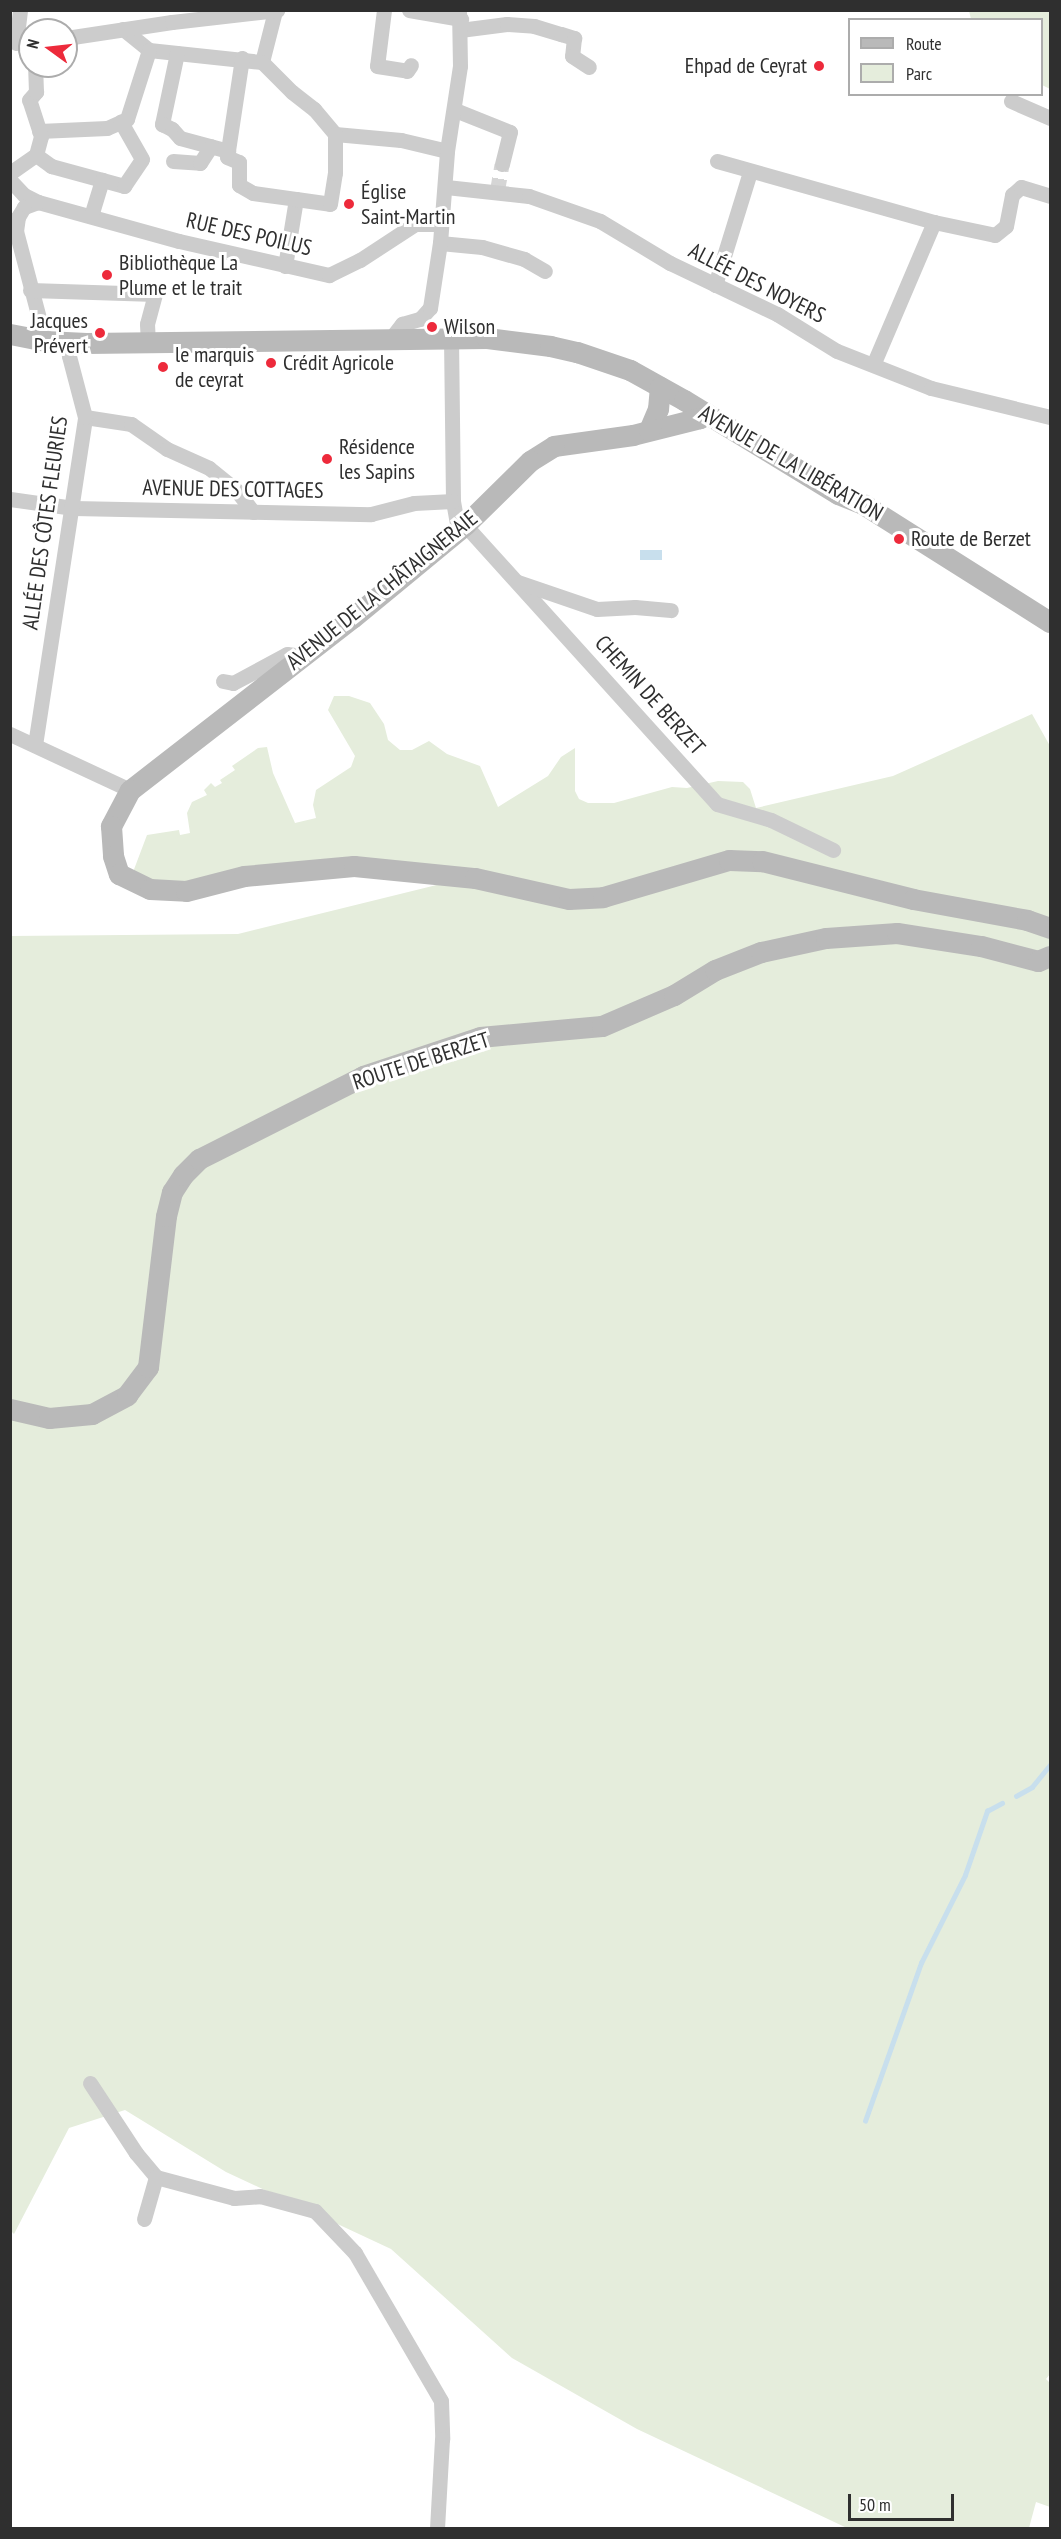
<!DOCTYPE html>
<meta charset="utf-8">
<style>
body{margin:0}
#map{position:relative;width:1061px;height:2539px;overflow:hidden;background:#fff;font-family:"PT Sans Narrow",sans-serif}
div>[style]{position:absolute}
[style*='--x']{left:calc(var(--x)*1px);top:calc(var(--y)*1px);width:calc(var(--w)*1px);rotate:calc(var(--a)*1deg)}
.green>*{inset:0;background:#e5eddc}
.water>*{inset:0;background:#c8dfed;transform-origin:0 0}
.stream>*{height:4.5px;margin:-2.25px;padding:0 2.25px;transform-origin:2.25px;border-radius:2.25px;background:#c8dfed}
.street-tunnel>*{height:15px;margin-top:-7.5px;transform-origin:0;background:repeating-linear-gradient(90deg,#d5d5d5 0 15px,transparent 0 23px)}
.street>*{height:15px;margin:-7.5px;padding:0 7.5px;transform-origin:7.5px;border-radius:7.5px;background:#ccc}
.secondary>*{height:21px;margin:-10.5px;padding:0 10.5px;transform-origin:10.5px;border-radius:10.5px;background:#b9b9b9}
.dots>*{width:16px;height:16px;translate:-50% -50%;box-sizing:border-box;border:3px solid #fff;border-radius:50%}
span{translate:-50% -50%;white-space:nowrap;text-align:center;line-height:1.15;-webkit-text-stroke:6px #fff;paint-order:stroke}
.poi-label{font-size:22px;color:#2f2f2f}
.right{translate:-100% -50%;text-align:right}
.left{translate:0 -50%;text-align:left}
.street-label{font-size:22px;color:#2f2f2f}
.frame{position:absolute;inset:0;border:12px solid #2f2f2f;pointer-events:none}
.legend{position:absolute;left:848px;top:18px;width:195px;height:78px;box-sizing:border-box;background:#fff;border:2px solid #acacac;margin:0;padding:8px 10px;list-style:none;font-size:18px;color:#2f2f2f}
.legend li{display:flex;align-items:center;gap:12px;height:30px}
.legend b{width:30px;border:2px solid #acacac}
.north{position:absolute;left:18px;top:18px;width:60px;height:60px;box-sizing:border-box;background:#fff;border:2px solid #acacac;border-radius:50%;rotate:285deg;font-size:16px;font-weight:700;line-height:24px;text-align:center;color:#2f2f2f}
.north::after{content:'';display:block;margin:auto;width:21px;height:27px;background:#ed2a3b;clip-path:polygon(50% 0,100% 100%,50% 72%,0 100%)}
.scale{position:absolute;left:848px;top:2494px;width:106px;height:27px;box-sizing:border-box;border:3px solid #2f2f2f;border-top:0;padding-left:8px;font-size:18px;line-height:21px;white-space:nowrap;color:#2f2f2f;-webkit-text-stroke:4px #fff;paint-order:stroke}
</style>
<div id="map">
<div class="green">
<i style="clip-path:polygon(969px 11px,1050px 11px,1050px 89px,1042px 85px,1042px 20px,971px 19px)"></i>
<i style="clip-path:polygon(334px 696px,349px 696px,370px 703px,384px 724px,388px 740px,400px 750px,412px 750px,429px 741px,447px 754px,480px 766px,498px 807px,548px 776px,561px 757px,575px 748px,575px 791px,579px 799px,588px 803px,614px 803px,672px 787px,687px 788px,718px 781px,743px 782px,750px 789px,756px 808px,893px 776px,1032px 714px,1050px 746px,1050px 2374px,1046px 2379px,1050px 2383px,1050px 2507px,1036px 2502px,1029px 2528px,847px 2528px,637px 2429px,512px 2358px,391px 2249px,226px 2172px,125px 2110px,69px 2128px,14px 2234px,11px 2231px,10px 936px,238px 934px,465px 878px,412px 871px,186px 891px,130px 880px,147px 835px,179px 830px,180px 835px,190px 833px,187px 813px,192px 802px,207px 795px,204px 790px,211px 783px,215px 787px,222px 783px,220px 780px,235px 770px,232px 766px,258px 748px,267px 747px,273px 773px,295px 823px,316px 818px,313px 805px,316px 790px,351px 767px,355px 756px,328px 710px)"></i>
</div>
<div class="water">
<i style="left:640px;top:550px;width:22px;height:10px"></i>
</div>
<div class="stream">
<i style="--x:1016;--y:1796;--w:18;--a:-29"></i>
<i style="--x:1032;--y:1787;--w:28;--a:-51"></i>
<i style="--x:865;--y:2121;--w:168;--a:-70.5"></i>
<i style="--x:921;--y:1963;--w:98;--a:-63.4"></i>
<i style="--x:965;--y:1875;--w:68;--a:-71"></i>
<i style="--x:987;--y:1811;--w:17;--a:-28"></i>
</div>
<div class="street-tunnel">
<i style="--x:497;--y:193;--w:29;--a:-80"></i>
</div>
<div class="street">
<i style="--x:384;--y:10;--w:56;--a:97.1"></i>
<i style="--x:377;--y:66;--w:30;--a:9"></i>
<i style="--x:407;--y:71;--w:7;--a:-56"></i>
<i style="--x:409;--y:10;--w:53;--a:9.8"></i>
<i style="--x:123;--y:29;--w:33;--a:39"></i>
<i style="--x:149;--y:50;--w:114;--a:6.1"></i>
<i style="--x:262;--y:62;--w:53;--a:-75.7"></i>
<i style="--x:460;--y:30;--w:47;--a:-7.3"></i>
<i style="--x:507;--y:24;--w:27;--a:4"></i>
<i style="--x:534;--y:26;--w:28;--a:17"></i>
<i style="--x:561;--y:34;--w:14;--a:17"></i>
<i style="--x:574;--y:38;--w:18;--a:96"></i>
<i style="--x:572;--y:56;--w:20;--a:33"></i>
<i style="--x:66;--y:38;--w:107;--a:-8.6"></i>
<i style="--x:172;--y:22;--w:106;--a:-6.5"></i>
<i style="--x:16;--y:43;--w:33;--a:-83"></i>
<i style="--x:177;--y:53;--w:73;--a:101.9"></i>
<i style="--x:162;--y:124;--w:11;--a:27"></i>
<i style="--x:172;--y:129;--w:12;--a:48"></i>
<i style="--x:180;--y:138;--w:50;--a:15.2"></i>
<i style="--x:242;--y:58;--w:100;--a:98.6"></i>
<i style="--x:227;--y:157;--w:13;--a:23"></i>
<i style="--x:239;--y:162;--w:23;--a:90"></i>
<i style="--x:239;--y:185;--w:16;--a:30"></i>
<i style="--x:253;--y:193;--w:43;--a:7.9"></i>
<i style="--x:296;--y:199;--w:68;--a:99.3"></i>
<i style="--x:262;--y:62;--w:42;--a:45"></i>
<i style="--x:292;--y:92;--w:28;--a:38"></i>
<i style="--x:314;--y:109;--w:33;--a:50"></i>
<i style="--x:335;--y:134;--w:66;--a:5.2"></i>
<i style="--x:401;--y:140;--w:47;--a:13.4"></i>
<i style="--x:1011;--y:101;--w:43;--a:23.6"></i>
<i style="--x:455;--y:110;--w:59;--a:21.8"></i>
<i style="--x:510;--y:132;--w:33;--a:104"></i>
<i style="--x:39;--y:131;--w:68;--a:-2.5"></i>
<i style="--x:107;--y:128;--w:22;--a:-24"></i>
<i style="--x:127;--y:119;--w:72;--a:-72.3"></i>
<i style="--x:36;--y:155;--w:19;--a:36"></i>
<i style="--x:51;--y:166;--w:76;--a:15.3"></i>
<i style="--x:124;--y:186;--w:32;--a:-56"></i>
<i style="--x:142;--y:159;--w:43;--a:-119.6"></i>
<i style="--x:173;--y:161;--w:27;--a:4"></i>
<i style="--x:200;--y:163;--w:20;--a:-57"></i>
<i style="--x:717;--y:161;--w:225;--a:15.7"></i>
<i style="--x:934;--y:222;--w:155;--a:113.1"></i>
<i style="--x:10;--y:173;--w:32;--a:-35"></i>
<i style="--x:36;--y:155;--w:20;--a:-75"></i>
<i style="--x:41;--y:136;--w:38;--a:-108"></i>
<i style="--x:29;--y:100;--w:11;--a:-49"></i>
<i style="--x:36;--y:92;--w:26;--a:-92"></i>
<i style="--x:10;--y:180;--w:21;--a:47"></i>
<i style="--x:24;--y:195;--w:16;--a:27"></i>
<i style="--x:38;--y:202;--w:146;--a:15.5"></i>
<i style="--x:179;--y:241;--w:154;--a:12.8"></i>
<i style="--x:329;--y:275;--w:34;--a:-26"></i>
<i style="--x:360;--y:260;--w:66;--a:-33.2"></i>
<i style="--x:415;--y:224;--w:26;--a:0"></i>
<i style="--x:446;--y:187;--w:83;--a:6.2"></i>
<i style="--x:529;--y:196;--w:75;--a:19.4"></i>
<i style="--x:600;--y:221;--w:82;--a:31"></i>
<i style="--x:670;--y:263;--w:119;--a:25.5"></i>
<i style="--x:777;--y:314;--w:70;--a:31.7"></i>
<i style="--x:837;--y:351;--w:101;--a:21.5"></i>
<i style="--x:931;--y:388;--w:122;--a:13.7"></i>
<i style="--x:296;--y:199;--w:34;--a:8"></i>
<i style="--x:330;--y:204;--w:31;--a:-81"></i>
<i style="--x:335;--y:173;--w:39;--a:-90"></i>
<i style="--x:38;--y:202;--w:15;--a:160"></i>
<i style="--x:24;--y:207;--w:12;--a:121"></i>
<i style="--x:18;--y:217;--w:14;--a:98"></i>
<i style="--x:16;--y:231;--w:114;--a:75.2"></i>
<i style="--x:91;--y:216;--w:38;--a:-73"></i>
<i style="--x:934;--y:222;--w:62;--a:12"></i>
<i style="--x:995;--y:235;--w:14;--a:-39"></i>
<i style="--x:1006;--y:226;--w:32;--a:-79"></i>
<i style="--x:1012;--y:195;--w:12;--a:-42"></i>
<i style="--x:1021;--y:187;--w:30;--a:17"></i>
<i style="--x:440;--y:243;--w:42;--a:5.4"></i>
<i style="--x:482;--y:247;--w:44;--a:15.9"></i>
<i style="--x:524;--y:259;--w:24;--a:30"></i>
<i style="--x:715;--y:285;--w:118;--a:-72.8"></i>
<i style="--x:30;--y:290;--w:125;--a:1.8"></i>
<i style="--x:155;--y:294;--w:31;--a:105"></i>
<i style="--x:147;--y:324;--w:19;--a:87"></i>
<i style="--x:451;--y:337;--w:164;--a:89.3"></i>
<i style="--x:453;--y:501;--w:29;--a:80"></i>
<i style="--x:391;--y:338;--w:18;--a:-52"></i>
<i style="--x:402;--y:324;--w:19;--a:-16"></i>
<i style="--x:420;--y:319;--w:15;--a:-48"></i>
<i style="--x:430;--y:308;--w:66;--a:-81.3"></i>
<i style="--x:440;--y:243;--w:92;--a:-85.6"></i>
<i style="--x:447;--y:151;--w:86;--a:-81.3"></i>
<i style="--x:460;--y:66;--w:56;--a:-91"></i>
<i style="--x:85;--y:417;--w:47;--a:8.7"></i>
<i style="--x:131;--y:424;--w:44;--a:34.8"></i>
<i style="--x:167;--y:449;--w:46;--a:24.3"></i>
<i style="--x:209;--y:468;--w:35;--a:39"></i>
<i style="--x:236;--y:490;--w:28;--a:52"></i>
<i style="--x:10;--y:499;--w:64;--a:8.1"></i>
<i style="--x:73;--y:508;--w:298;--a:1.2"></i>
<i style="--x:371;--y:514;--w:44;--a:-14.3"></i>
<i style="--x:414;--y:503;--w:39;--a:-3"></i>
<i style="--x:465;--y:525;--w:376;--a:47.9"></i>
<i style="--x:717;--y:804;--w:56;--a:16.5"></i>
<i style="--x:771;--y:820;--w:69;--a:25.8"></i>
<i style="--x:518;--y:582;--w:83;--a:18.9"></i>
<i style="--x:597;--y:609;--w:38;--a:-3"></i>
<i style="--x:635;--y:607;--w:36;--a:5"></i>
<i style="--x:223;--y:681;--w:10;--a:11"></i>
<i style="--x:233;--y:683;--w:61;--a:-28.2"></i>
<i style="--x:287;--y:654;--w:17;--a:7"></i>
<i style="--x:10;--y:734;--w:132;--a:25"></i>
<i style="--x:35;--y:745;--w:332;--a:-81.3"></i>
<i style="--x:85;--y:417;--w:63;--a:-104.7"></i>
<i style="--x:69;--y:356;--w:13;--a:-90"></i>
<i style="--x:90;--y:2083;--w:84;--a:56.7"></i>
<i style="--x:136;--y:2153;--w:31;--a:50"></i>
<i style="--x:156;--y:2177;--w:81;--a:15.1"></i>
<i style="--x:234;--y:2198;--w:26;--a:-4"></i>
<i style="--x:260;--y:2196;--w:57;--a:15.3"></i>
<i style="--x:315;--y:2211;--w:58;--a:46.4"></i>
<i style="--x:355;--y:2253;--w:171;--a:59.8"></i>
<i style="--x:441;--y:2401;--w:38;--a:88"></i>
<i style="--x:442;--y:2439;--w:89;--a:93.2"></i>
<i style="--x:144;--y:2219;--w:44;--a:-74.1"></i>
</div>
<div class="secondary">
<i style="--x:10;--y:334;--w:36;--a:11"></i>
<i style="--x:45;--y:341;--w:41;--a:2.8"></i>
<i style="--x:86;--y:343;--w:401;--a:-0.7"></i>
<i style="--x:487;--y:338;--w:64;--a:7.2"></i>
<i style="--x:550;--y:346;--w:28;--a:13"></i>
<i style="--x:577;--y:352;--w:56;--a:18.8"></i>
<i style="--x:630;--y:370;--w:62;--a:29.1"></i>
<i style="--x:684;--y:400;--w:180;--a:31.4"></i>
<i style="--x:838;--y:494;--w:27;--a:22"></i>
<i style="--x:863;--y:504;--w:221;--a:32.3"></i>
<i style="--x:706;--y:413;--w:8;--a:140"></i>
<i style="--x:700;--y:418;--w:69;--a:165.8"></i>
<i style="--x:633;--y:435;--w:80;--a:172.1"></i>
<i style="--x:554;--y:446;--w:28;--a:148"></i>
<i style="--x:530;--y:461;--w:91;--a:135.4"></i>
<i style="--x:465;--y:525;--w:146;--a:140.5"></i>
<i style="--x:352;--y:618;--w:281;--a:142.2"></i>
<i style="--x:130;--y:790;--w:41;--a:117.8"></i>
<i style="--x:111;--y:826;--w:30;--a:86"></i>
<i style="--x:113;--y:856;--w:19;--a:72"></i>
<i style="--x:119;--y:874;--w:34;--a:26"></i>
<i style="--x:150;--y:889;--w:36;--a:3"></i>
<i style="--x:186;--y:891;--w:60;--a:-14.5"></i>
<i style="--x:244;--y:876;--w:110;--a:-5.2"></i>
<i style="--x:354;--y:866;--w:122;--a:5.7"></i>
<i style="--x:475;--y:878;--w:96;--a:12.6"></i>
<i style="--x:569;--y:899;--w:34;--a:-3"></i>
<i style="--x:603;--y:897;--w:131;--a:-16.4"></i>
<i style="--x:729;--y:860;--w:33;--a:2"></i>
<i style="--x:762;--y:861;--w:156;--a:14.1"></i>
<i style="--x:913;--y:899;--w:116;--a:10.4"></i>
<i style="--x:1027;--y:920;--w:24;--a:19"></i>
<i style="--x:649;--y:430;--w:23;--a:-67"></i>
<i style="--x:658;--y:409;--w:22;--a:-85"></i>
<i style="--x:10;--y:1409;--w:40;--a:13"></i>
<i style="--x:49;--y:1418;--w:43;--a:-5.3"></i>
<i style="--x:92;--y:1414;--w:40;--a:-28"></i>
<i style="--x:127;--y:1395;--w:35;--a:-53"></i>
<i style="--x:148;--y:1367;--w:152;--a:-83.2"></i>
<i style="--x:166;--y:1216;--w:25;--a:-76"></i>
<i style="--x:172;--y:1192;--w:20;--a:-57"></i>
<i style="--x:183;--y:1175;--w:23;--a:-45"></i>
<i style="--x:199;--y:1159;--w:184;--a:-26.8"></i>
<i style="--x:363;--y:1076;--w:123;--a:-18.4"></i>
<i style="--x:480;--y:1037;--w:122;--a:-5.2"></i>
<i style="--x:602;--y:1026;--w:78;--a:-23.3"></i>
<i style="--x:674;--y:995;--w:48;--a:-31.4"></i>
<i style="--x:715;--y:970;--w:49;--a:-21.4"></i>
<i style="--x:761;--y:952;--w:66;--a:-12.2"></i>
<i style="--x:826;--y:938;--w:71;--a:-4"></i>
<i style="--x:897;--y:933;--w:85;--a:8.8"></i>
<i style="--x:981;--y:946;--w:59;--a:14.7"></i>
<i style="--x:1038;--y:961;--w:13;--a:-23"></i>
</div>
<div class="dots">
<i style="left:819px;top:66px;background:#ed2a3b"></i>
<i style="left:349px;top:204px;background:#ed2a3b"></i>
<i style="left:107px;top:275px;background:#ed2a3b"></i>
<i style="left:432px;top:327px;background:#ed2a3b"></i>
<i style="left:100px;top:333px;background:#ed2a3b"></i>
<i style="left:271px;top:363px;background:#ed2a3b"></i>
<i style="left:163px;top:367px;background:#ed2a3b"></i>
<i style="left:327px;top:459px;background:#ed2a3b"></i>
<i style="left:899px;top:539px;background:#ed2a3b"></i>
</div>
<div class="poi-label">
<span class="right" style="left:807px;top:66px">Ehpad de Ceyrat</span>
<span class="left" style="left:361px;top:204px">Église<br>Saint-Martin</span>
<span class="left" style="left:119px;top:275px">Bibliothèque La<br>Plume et le trait</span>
<span class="right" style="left:88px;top:333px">Jacques<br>Prévert</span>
<span class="left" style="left:444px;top:327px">Wilson</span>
<span class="left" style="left:175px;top:367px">le marquis<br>de ceyrat</span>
<span class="left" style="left:283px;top:363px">Crédit Agricole</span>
<span class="left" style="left:339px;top:459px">Résidence<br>les Sapins</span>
<span class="left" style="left:911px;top:539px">Route de Berzet</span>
</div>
<div class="street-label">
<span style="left:249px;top:234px;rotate:13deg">RUE DES POILUS</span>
<span style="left:757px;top:283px;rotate:27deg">ALLÉE DES NOYERS</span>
<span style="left:791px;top:463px;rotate:30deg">AVENUE DE LA LIBÉRATION</span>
<span style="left:233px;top:489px;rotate:1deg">AVENUE DES COTTAGES</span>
<span style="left:45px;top:523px;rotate:-82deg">ALLÉE DES CÔTES FLEURIES</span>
<span style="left:382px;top:590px;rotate:-39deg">AVENUE DE LA CHÂTAIGNERAIE</span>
<span style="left:650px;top:695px;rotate:48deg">CHEMIN DE BERZET</span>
<span style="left:421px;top:1061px;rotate:-18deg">ROUTE DE BERZET</span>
</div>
<div class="frame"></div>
<ul class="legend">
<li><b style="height:8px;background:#b9b9b9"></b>Route</li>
<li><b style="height:16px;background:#e5eddc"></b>Parc</li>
</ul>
<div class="north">N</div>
<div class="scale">50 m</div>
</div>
